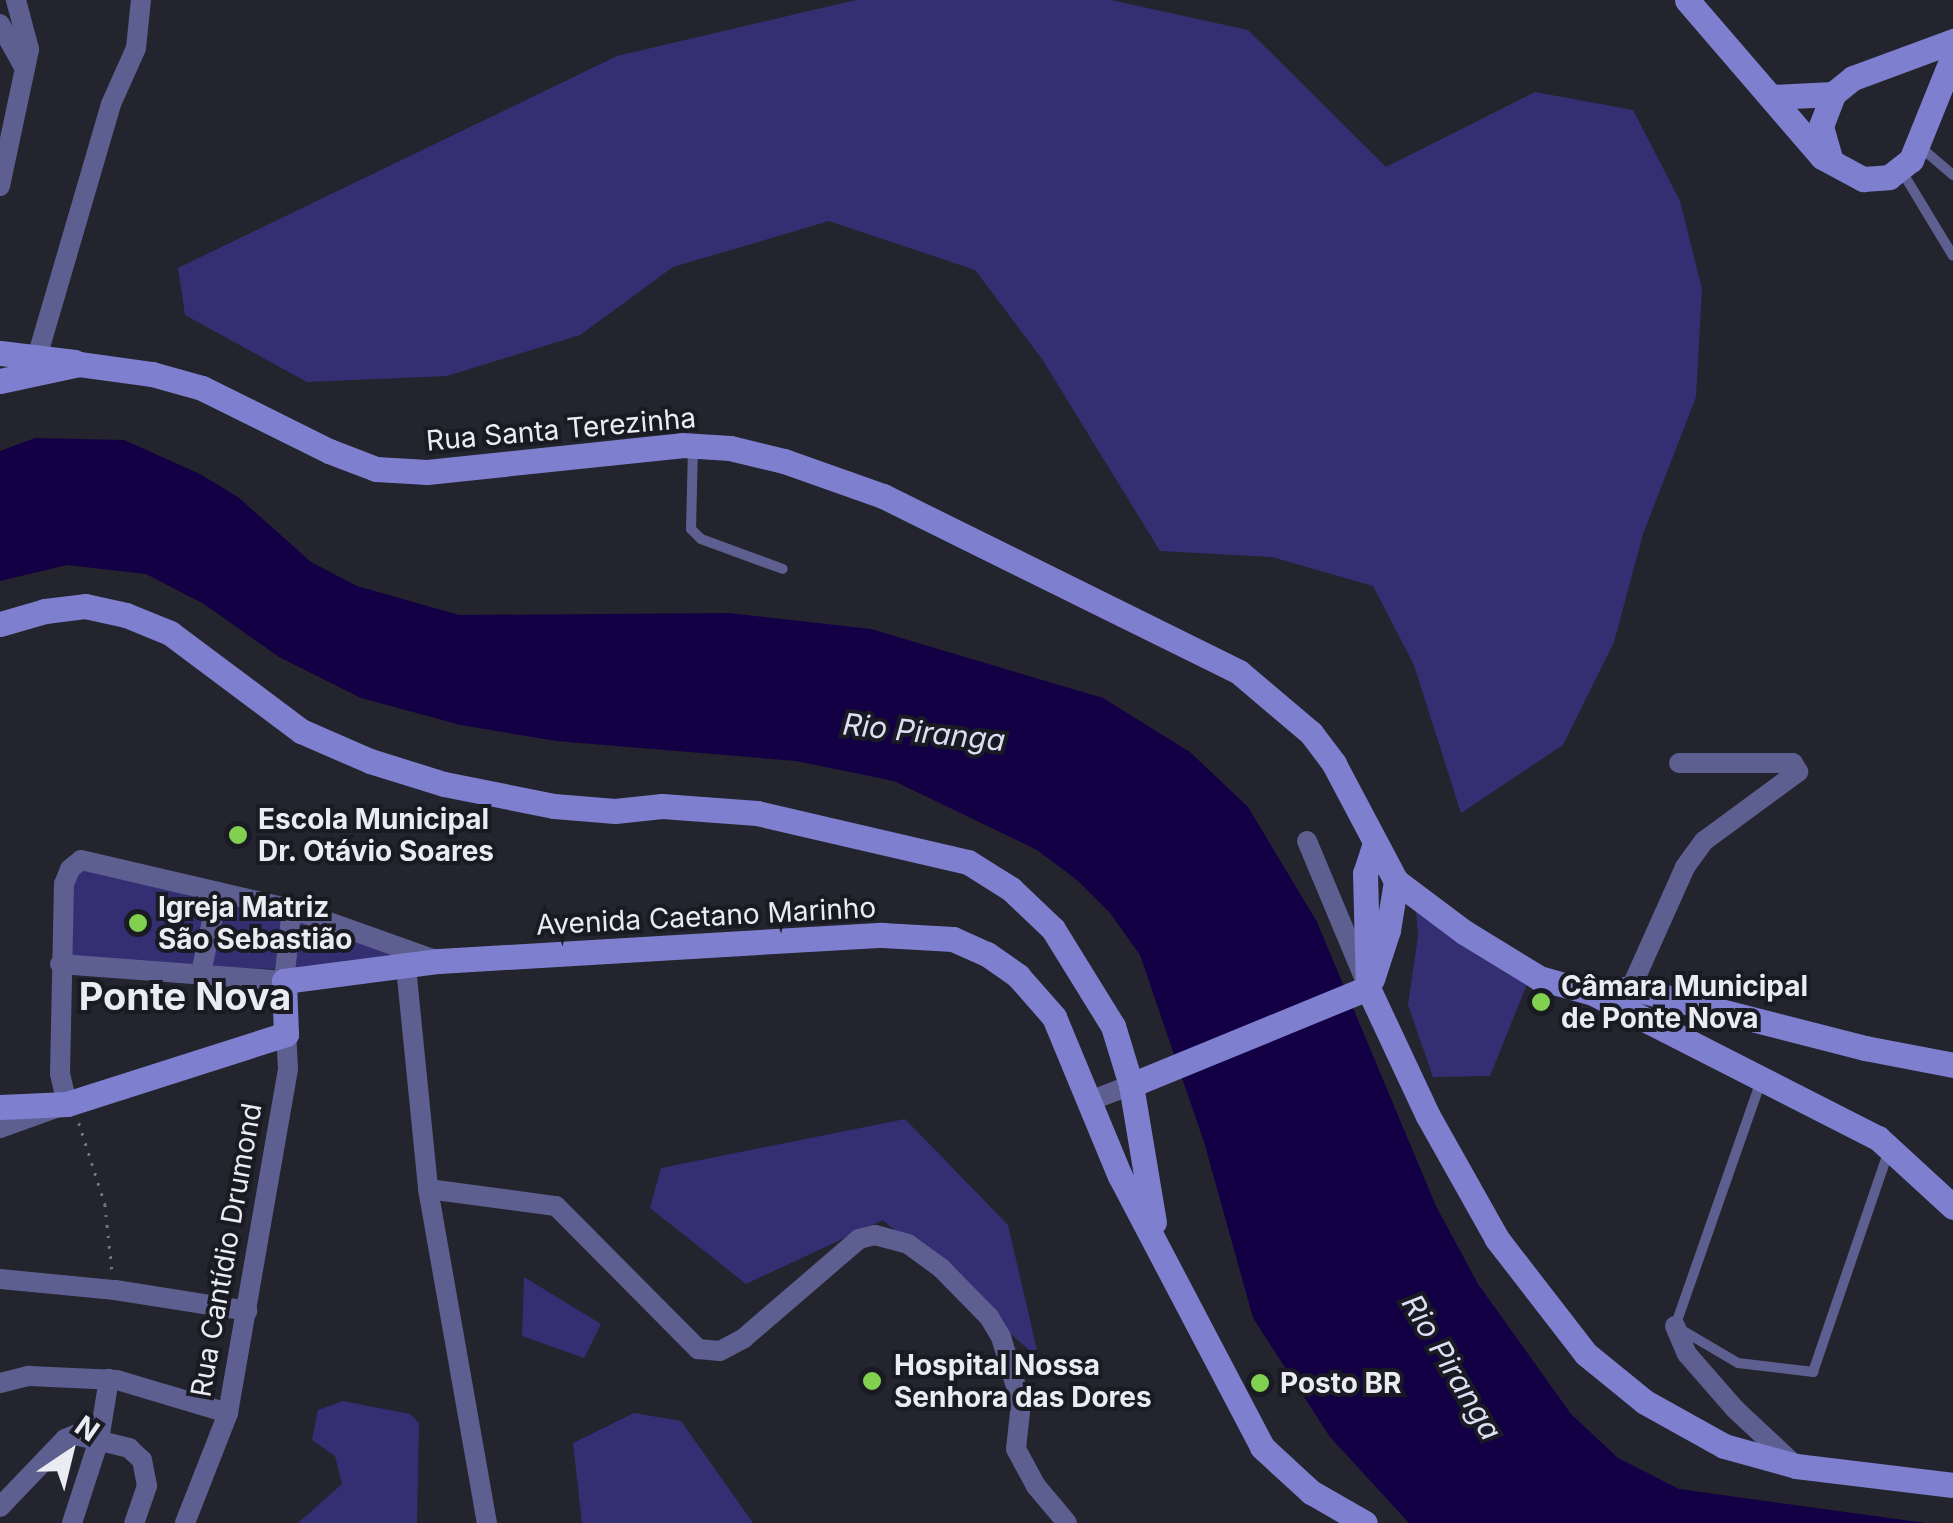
<!DOCTYPE html>
<meta charset="utf-8">
<style>
body{margin:0}
#map{position:relative;width:1953px;height:1523px;overflow:hidden;background:#23242d;font-family:Inter,sans-serif}
div>[style]{position:absolute}
[style*='--x']{left:calc(var(--x)*1px);top:calc(var(--y)*1px);width:calc(var(--w)*1px);rotate:calc(var(--a)*1deg)}
.green>*{inset:0;background:#342f73}
.water>*{inset:0;background:#130044}
.path>*{height:2.5px;margin-top:-1.25px;transform-origin:0;background:repeating-linear-gradient(90deg,#74757d 0 2.5px,transparent 0 10.5px)}
.lane>*{height:10px;margin:-5px;padding:0 5px;transform-origin:5px;border-radius:5px;background:#5e5f91}
.street>*{height:20px;margin:-10px;padding:0 10px;transform-origin:10px;border-radius:10px;background:#5e5f91}
.secondary>*{height:25px;margin:-12.5px;padding:0 12.5px;transform-origin:12.5px;border-radius:12.5px;background:#7f7fcf}
.dots>*{width:28px;height:28px;translate:-50% -50%;box-sizing:border-box;border:5px solid #1a1a23;border-radius:50%}
span{translate:-50% -50%;white-space:nowrap;text-align:center;line-height:1.15;-webkit-text-stroke:8px #1a1a23;paint-order:stroke}
.street-label{font-size:28px;color:#ebecf2}
.poi-label{font-size:28px;color:#ebecf2;font-weight:700}
.left{translate:0 -50%;text-align:left}
.water-label{font-size:30px;color:#dcdef3;font-style:italic}
.district-label{font-size:38px;color:#ebecf2;font-weight:700}
.north{position:absolute;left:20px;top:1403px;width:100px;height:100px;-webkit-text-stroke:8px #1a1a23;paint-order:stroke;rotate:35deg;font-size:28px;font-weight:700;line-height:40px;text-align:center;color:#ebecf2}
.north::after{content:'';display:block;margin:auto;width:35px;height:45px;background:#ebecf2;clip-path:polygon(50% 0,100% 100%,50% 72%,0 100%)}
</style>
<div id="map">
<div class="green">
<i style="clip-path:polygon(856px 0,1111px 0,1248px 30px,1386px 167px,1535px 92px,1633px 110px,1680px 201px,1702px 289px,1696px 397px,1643px 534px,1614px 642px,1563px 745px,1461px 813px,1414px 665px,1373px 586px,1272px 557px,1160px 551px,1042px 359px,975px 270px,829px 221px,673px 267px,580px 335px,447px 376px,307px 382px,185px 315px,178px 268px,617px 56px)"></i>
<i style="clip-path:polygon(90px 860px,439px 961px,364px 971px,60px 964px,68px 873px)"></i>
<i style="clip-path:polygon(1414px 887px,1535px 964px,1490px 1076px,1433px 1077px,1408px 1005px,1418px 936px)"></i>
<i style="clip-path:polygon(905px 1119px,1008px 1225px,1039px 1359px,883px 1220px,746px 1284px,650px 1208px,661px 1168px)"></i>
<i style="clip-path:polygon(524px 1277px,601px 1324px,584px 1358px,522px 1336px)"></i>
<i style="clip-path:polygon(343px 1401px,410px 1414px,419px 1423px,417px 1523px,298px 1523px,342px 1484px,335px 1456px,312px 1440px,318px 1410px)"></i>
<i style="clip-path:polygon(634px 1413px,681px 1421px,753px 1523px,582px 1523px,573px 1443px)"></i>
</div>
<div class="water">
<i style="clip-path:polygon(35px 438px,124px 440px,200px 474px,238px 497px,311px 562px,357px 586px,459px 615px,729px 613px,871px 629px,1103px 698px,1190px 752px,1248px 807px,1317px 922px,1436px 1206px,1478px 1284px,1571px 1414px,1618px 1458px,1679px 1489px,1926px 1523px,1409px 1523px,1330px 1437px,1253px 1318px,1204px 1142px,1140px 955px,1110px 913px,1077px 880px,1037px 850px,894px 781px,796px 761px,556px 741px,461px 725px,361px 698px,279px 657px,204px 604px,146px 574px,67px 565px,0 581px,0 451px)"></i>
</div>
<div class="path">
<i style="--x:79;--y:1123;--w:85;--a:72.2"></i>
<i style="--x:105;--y:1204;--w:66;--a:83.9"></i>
</div>
<div class="lane">
<i style="--x:1918;--y:145;--w:46;--a:40.6"></i>
<i style="--x:1901;--y:170;--w:100;--a:58.8"></i>
<i style="--x:693;--y:447;--w:82;--a:91.4"></i>
<i style="--x:691;--y:529;--w:14;--a:45"></i>
<i style="--x:701;--y:539;--w:87;--a:20.1"></i>
<i style="--x:1761;--y:1081;--w:260;--a:109.3"></i>
<i style="--x:1675;--y:1326;--w:73;--a:30.4"></i>
<i style="--x:1738;--y:1363;--w:76;--a:6.8"></i>
<i style="--x:1813;--y:1372;--w:235;--a:-71.1"></i>
</div>
<div class="street">
<i style="--x:0;--y:24;--w:51;--a:60.9"></i>
<i style="--x:0;--y:186;--w:140;--a:-78"></i>
<i style="--x:29;--y:49;--w:51;--a:-104.9"></i>
<i style="--x:33;--y:371;--w:278;--a:-73.7"></i>
<i style="--x:111;--y:104;--w:61;--a:-65.9"></i>
<i style="--x:136;--y:48;--w:48;--a:-84.1"></i>
<i style="--x:1307;--y:841;--w:147;--a:67.3"></i>
<i style="--x:60;--y:964;--w:225;--a:4.3"></i>
<i style="--x:284;--y:981;--w:72;--a:-83.7"></i>
<i style="--x:406;--y:967;--w:223;--a:84.3"></i>
<i style="--x:428;--y:1189;--w:339;--a:80"></i>
<i style="--x:201;--y:973;--w:83;--a:-78.1"></i>
<i style="--x:1631;--y:988;--w:133;--a:-65.9"></i>
<i style="--x:1685;--y:867;--w:32;--a:-54"></i>
<i style="--x:1704;--y:841;--w:117;--a:-36.3"></i>
<i style="--x:1798;--y:772;--w:10;--a:-119"></i>
<i style="--x:1793;--y:763;--w:114;--a:180"></i>
<i style="--x:1087;--y:1102;--w:47;--a:-21.1"></i>
<i style="--x:0;--y:1128;--w:71;--a:-19.7"></i>
<i style="--x:67;--y:1104;--w:31;--a:-103"></i>
<i style="--x:60;--y:1074;--w:190;--a:-88.8"></i>
<i style="--x:64;--y:884;--w:16;--a:-68"></i>
<i style="--x:70;--y:869;--w:14;--a:-39"></i>
<i style="--x:81;--y:860;--w:217;--a:13.1"></i>
<i style="--x:292;--y:909;--w:155;--a:19.6"></i>
<i style="--x:428;--y:1189;--w:129;--a:7.6"></i>
<i style="--x:556;--y:1206;--w:202;--a:45.2"></i>
<i style="--x:698;--y:1349;--w:22;--a:5"></i>
<i style="--x:720;--y:1351;--w:27;--a:-28"></i>
<i style="--x:744;--y:1338;--w:152;--a:-40.7"></i>
<i style="--x:859;--y:1239;--w:16;--a:-14"></i>
<i style="--x:875;--y:1235;--w:34;--a:15"></i>
<i style="--x:908;--y:1244;--w:41;--a:36"></i>
<i style="--x:941;--y:1268;--w:69;--a:45.6"></i>
<i style="--x:989;--y:1317;--w:23;--a:59"></i>
<i style="--x:1001;--y:1337;--w:69;--a:73.1"></i>
<i style="--x:1021;--y:1403;--w:46;--a:96.2"></i>
<i style="--x:1016;--y:1449;--w:42;--a:61.6"></i>
<i style="--x:1036;--y:1486;--w:48;--a:50"></i>
<i style="--x:0;--y:1279;--w:116;--a:5.5"></i>
<i style="--x:115;--y:1290;--w:134;--a:9"></i>
<i style="--x:1675;--y:1326;--w:30;--a:67"></i>
<i style="--x:1687;--y:1354;--w:73;--a:48.9"></i>
<i style="--x:1735;--y:1409;--w:83;--a:43.1"></i>
<i style="--x:0;--y:1383;--w:30;--a:-14"></i>
<i style="--x:29;--y:1376;--w:88;--a:2.6"></i>
<i style="--x:117;--y:1380;--w:116;--a:16.6"></i>
<i style="--x:0;--y:1507;--w:94;--a:-46.3"></i>
<i style="--x:65;--y:1439;--w:11;--a:-22"></i>
<i style="--x:75;--y:1435;--w:56;--a:13.5"></i>
<i style="--x:129;--y:1448;--w:18;--a:43"></i>
<i style="--x:142;--y:1460;--w:26;--a:79"></i>
<i style="--x:147;--y:1486;--w:39;--a:109"></i>
<i style="--x:72;--y:1523;--w:87;--a:-72"></i>
<i style="--x:99;--y:1440;--w:62;--a:-80.7"></i>
<i style="--x:185;--y:1523;--w:118;--a:-68.6"></i>
<i style="--x:228;--y:1413;--w:349;--a:-80.1"></i>
<i style="--x:288;--y:1069;--w:35;--a:-93"></i>
</div>
<div class="secondary">
<i style="--x:1687;--y:0;--w:207;--a:49.3"></i>
<i style="--x:1822;--y:157;--w:47;--a:28.2"></i>
<i style="--x:1863;--y:179;--w:26;--a:-4"></i>
<i style="--x:1889;--y:177;--w:28;--a:-38"></i>
<i style="--x:1911;--y:160;--w:112;--a:-68"></i>
<i style="--x:1771;--y:97;--w:62;--a:-2.8"></i>
<i style="--x:1830;--y:158;--w:33;--a:-106"></i>
<i style="--x:1821;--y:126;--w:34;--a:-69"></i>
<i style="--x:1833;--y:94;--w:26;--a:-39"></i>
<i style="--x:1853;--y:78;--w:107;--a:-20.3"></i>
<i style="--x:0;--y:353;--w:75;--a:6.9"></i>
<i style="--x:0;--y:381;--w:81;--a:-12.1"></i>
<i style="--x:79;--y:364;--w:74;--a:7.8"></i>
<i style="--x:152;--y:374;--w:52;--a:15.6"></i>
<i style="--x:202;--y:388;--w:142;--a:26.4"></i>
<i style="--x:329;--y:451;--w:50;--a:21"></i>
<i style="--x:376;--y:469;--w:51;--a:3.4"></i>
<i style="--x:427;--y:472;--w:256;--a:-6"></i>
<i style="--x:682;--y:445;--w:48;--a:3.6"></i>
<i style="--x:730;--y:448;--w:56;--a:13.5"></i>
<i style="--x:784;--y:461;--w:105;--a:19.5"></i>
<i style="--x:883;--y:496;--w:397;--a:26.3"></i>
<i style="--x:1239;--y:672;--w:94;--a:40.3"></i>
<i style="--x:1311;--y:733;--w:39;--a:53"></i>
<i style="--x:1334;--y:764;--w:132;--a:62.1"></i>
<i style="--x:1396;--y:881;--w:85;--a:36.9"></i>
<i style="--x:1464;--y:932;--w:88;--a:31.5"></i>
<i style="--x:1539;--y:978;--w:56;--a:15.5"></i>
<i style="--x:1593;--y:993;--w:38;--a:-7"></i>
<i style="--x:1631;--y:988;--w:242;--a:14.4"></i>
<i style="--x:1865;--y:1048;--w:90;--a:10.9"></i>
<i style="--x:0;--y:624;--w:47;--a:-16.1"></i>
<i style="--x:45;--y:611;--w:40;--a:-7.1"></i>
<i style="--x:85;--y:606;--w:42;--a:12.4"></i>
<i style="--x:126;--y:615;--w:48;--a:22.2"></i>
<i style="--x:170;--y:633;--w:164;--a:36.8"></i>
<i style="--x:301;--y:731;--w:75;--a:23.5"></i>
<i style="--x:370;--y:761;--w:77;--a:17.3"></i>
<i style="--x:444;--y:784;--w:112;--a:11.3"></i>
<i style="--x:554;--y:806;--w:61;--a:4.7"></i>
<i style="--x:615;--y:811;--w:47;--a:-6.1"></i>
<i style="--x:662;--y:806;--w:95;--a:4.2"></i>
<i style="--x:757;--y:813;--w:217;--a:13.1"></i>
<i style="--x:968;--y:862;--w:51;--a:32.1"></i>
<i style="--x:1011;--y:889;--w:58;--a:43.6"></i>
<i style="--x:1053;--y:929;--w:114;--a:58.3"></i>
<i style="--x:1113;--y:1026;--w:62;--a:73"></i>
<i style="--x:1131;--y:1085;--w:139;--a:80.5"></i>
<i style="--x:1375;--y:843;--w:32;--a:108"></i>
<i style="--x:1365;--y:873;--w:115;--a:88.5"></i>
<i style="--x:1368;--y:988;--w:141;--a:64.9"></i>
<i style="--x:1428;--y:1116;--w:141;--a:60.7"></i>
<i style="--x:1497;--y:1239;--w:145;--a:52.3"></i>
<i style="--x:1586;--y:1354;--w:76;--a:39.1"></i>
<i style="--x:1645;--y:1402;--w:90;--a:29.1"></i>
<i style="--x:1724;--y:1446;--w:75;--a:15.5"></i>
<i style="--x:1796;--y:1466;--w:158;--a:6.9"></i>
<i style="--x:1372;--y:979;--w:52;--a:-71.9"></i>
<i style="--x:1388;--y:930;--w:50;--a:-80.7"></i>
<i style="--x:1595;--y:994;--w:318;--a:27"></i>
<i style="--x:1878;--y:1138;--w:102;--a:42.6"></i>
<i style="--x:1131;--y:1085;--w:256;--a:-22.3"></i>
<i style="--x:0;--y:1107;--w:67;--a:-2.6"></i>
<i style="--x:67;--y:1104;--w:230;--a:-17.7"></i>
<i style="--x:286;--y:1034;--w:53;--a:-92.2"></i>
<i style="--x:284;--y:981;--w:156;--a:-7.4"></i>
<i style="--x:439;--y:961;--w:444;--a:-3.4"></i>
<i style="--x:882;--y:935;--w:71;--a:3.2"></i>
<i style="--x:953;--y:939;--w:37;--a:24"></i>
<i style="--x:987;--y:954;--w:38;--a:35"></i>
<i style="--x:1018;--y:976;--w:55;--a:48.7"></i>
<i style="--x:1054;--y:1017;--w:172;--a:67.5"></i>
<i style="--x:1120;--y:1176;--w:306;--a:62.3"></i>
<i style="--x:1262;--y:1447;--w:67;--a:42.6"></i>
<i style="--x:1311;--y:1492;--w:62;--a:29.9"></i>
</div>
<div class="dots">
<i style="left:238px;top:835px;background:#81d050"></i>
<i style="left:138px;top:923px;background:#81d050"></i>
<i style="left:1541px;top:1002px;background:#81d050"></i>
<i style="left:872px;top:1381px;background:#81d050"></i>
<i style="left:1260px;top:1383px;background:#81d050"></i>
</div>
<div class="street-label">
<span style="left:561px;top:429px;rotate:-5deg">Rua Santa Terezinha</span>
<span style="left:706px;top:916px;rotate:-3deg">Avenida Caetano Marinho</span>
<span style="left:226px;top:1250px;rotate:-80deg">Rua Cantídio Drumond</span>
</div>
<div class="poi-label">
<span class="left" style="left:258px;top:835px">Escola Municipal<br>Dr. Otávio Soares</span>
<span class="left" style="left:158px;top:923px">Igreja Matriz<br>São Sebastião</span>
<span class="left" style="left:1561px;top:1002px">Câmara Municipal<br>de Ponte Nova</span>
<span class="left" style="left:894px;top:1381px">Hospital Nossa<br>Senhora das Dores</span>
<span class="left" style="left:1280px;top:1383px">Posto BR</span>
</div>
<div class="water-label">
<span style="left:924px;top:732px;rotate:6deg">Rio Piranga</span>
<span style="left:1452px;top:1367px;rotate:59deg">Rio Piranga</span>
</div>
<div class="district-label">
<span style="left:185px;top:997px">Ponte Nova</span>
</div>
<div class="north">N</div>
</div>
